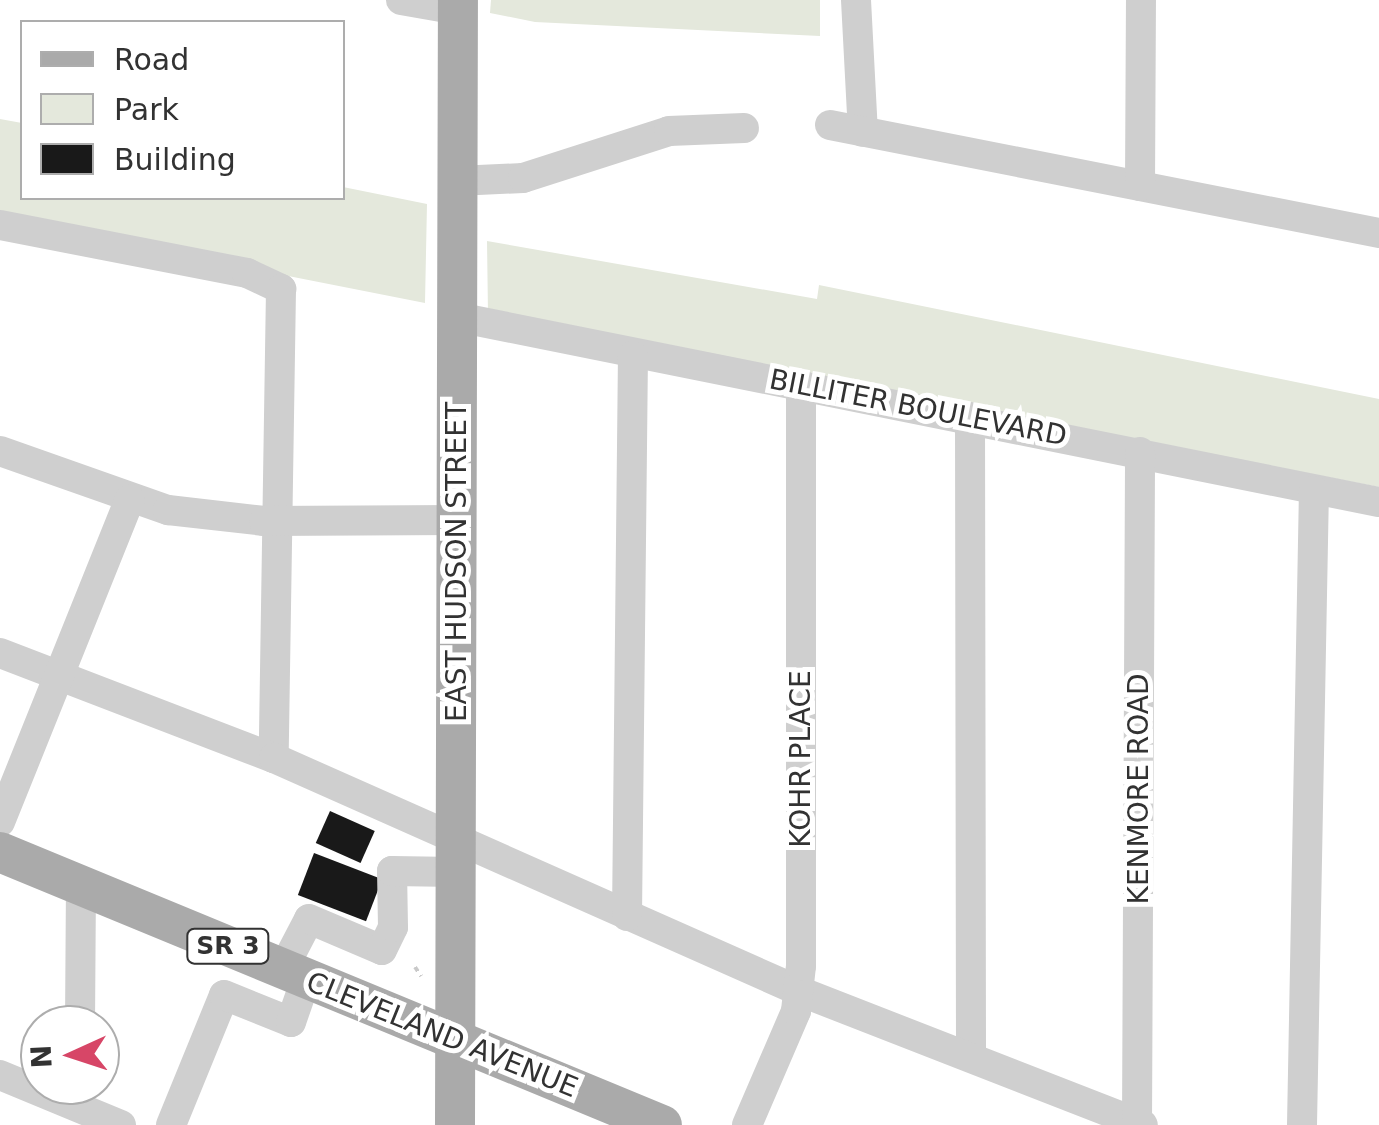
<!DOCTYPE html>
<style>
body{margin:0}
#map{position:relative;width:1379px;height:1125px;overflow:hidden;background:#fff;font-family:"DejaVu Sans",sans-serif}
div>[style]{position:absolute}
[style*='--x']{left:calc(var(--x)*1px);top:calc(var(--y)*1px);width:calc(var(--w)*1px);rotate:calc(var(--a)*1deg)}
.green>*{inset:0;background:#e4e8dc}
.building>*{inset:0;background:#191919;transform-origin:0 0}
.path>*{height:4px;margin-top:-2px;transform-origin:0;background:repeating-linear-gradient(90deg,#c9c9c9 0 5px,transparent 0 10px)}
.minor>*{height:30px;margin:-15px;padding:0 15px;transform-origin:15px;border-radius:15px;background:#cfcfcf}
.major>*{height:40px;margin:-20px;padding:0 20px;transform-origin:20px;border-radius:20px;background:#aaa}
span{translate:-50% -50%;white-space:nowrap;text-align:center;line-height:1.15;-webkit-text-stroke:10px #fff;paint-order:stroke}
.shield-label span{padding:2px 8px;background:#fff;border:2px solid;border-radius:8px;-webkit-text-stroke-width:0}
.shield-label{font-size:25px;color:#323232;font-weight:700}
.street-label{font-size:28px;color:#323232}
.legend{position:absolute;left:20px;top:20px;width:325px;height:180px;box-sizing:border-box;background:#fff;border:2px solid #adadad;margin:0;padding:12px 18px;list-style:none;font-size:30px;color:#323232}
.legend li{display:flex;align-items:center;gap:20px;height:50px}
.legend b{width:50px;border:2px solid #adadad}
.north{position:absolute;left:20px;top:1005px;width:100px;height:100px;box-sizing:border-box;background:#fff;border:2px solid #adadad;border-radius:50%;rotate:267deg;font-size:28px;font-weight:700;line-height:40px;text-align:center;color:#323232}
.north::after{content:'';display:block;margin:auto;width:35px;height:45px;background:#d74667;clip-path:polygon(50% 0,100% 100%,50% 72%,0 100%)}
</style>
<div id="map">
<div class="green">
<i style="clip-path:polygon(491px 0,820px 0,820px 36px,535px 22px,490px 13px)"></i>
<i style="clip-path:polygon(0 119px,22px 123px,22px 198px,342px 198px,343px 187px,427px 204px,425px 303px,0 219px)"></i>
<i style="clip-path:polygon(487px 241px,817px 299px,819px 285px,1379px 399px,1379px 487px,488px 315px)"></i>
</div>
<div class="building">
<i style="left:330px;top:811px;width:49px;height:35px;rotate:24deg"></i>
<i style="left:314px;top:853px;width:73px;height:45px;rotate:21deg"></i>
</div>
<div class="path">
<i style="--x:415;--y:967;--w:11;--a:56"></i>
</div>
<div class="minor">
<i style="--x:401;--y:0;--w:58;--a:10"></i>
<i style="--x:856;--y:0;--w:132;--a:87"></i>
<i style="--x:830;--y:125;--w:560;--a:11.13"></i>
<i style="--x:457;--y:181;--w:66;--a:-2.6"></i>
<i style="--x:523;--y:178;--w:153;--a:-17.8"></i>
<i style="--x:669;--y:131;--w:75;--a:-2.3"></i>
<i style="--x:1140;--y:186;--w:186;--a:-89.7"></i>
<i style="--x:0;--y:225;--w:252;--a:11"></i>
<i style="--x:247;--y:273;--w:38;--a:25"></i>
<i style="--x:281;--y:289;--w:469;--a:90.9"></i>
<i style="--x:457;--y:317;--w:940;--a:11.35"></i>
<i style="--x:970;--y:417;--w:638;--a:89.91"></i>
<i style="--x:0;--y:451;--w:178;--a:19.4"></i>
<i style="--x:168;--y:510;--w:97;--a:6.5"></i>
<i style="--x:264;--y:521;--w:193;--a:-0.3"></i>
<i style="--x:0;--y:653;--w:293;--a:21"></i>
<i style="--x:274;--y:758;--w:574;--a:23.93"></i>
<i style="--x:799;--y:991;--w:369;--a:21.3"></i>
<i style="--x:0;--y:822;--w:348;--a:-68.1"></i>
<i style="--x:627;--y:916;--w:560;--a:-89.39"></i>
<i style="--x:283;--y:969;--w:56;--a:-62.5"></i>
<i style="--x:309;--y:919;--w:79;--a:23"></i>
<i style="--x:382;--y:950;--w:25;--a:-64"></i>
<i style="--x:393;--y:927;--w:56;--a:-91"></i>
<i style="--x:392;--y:871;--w:64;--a:0.9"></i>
<i style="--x:80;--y:1025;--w:140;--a:-89.6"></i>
<i style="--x:0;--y:1075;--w:131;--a:22.5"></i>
<i style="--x:171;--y:1125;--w:140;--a:-67.8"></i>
<i style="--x:224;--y:995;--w:72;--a:21.9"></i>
<i style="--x:291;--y:1022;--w:46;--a:-70.8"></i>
<i style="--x:747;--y:1125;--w:124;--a:-66.7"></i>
<i style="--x:796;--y:1011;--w:45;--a:-83.7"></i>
<i style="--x:801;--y:966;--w:582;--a:-90"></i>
<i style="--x:1137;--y:1125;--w:673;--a:-89.74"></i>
<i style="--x:1302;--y:1125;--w:634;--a:-88.92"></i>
</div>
<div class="major">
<i style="--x:0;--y:852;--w:716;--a:22.41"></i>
<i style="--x:455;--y:1125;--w:1125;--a:-89.85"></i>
</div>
<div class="shield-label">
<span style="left:228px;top:946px">SR 3</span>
</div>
<div class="street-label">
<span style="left:918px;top:408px;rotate:11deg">BILLITER BOULEVARD</span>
<span style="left:457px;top:562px;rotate:-90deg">EAST HUDSON STREET</span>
<span style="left:801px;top:759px;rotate:-90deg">KOHR PLACE</span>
<span style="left:1139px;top:789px;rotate:-90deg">KENMORE ROAD</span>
<span style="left:442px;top:1035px;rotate:22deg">CLEVELAND AVENUE</span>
</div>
<ul class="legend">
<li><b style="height:12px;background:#aaa"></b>Road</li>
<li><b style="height:28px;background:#e4e8dc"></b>Park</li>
<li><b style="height:28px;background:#191919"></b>Building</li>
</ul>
<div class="north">N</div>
</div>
